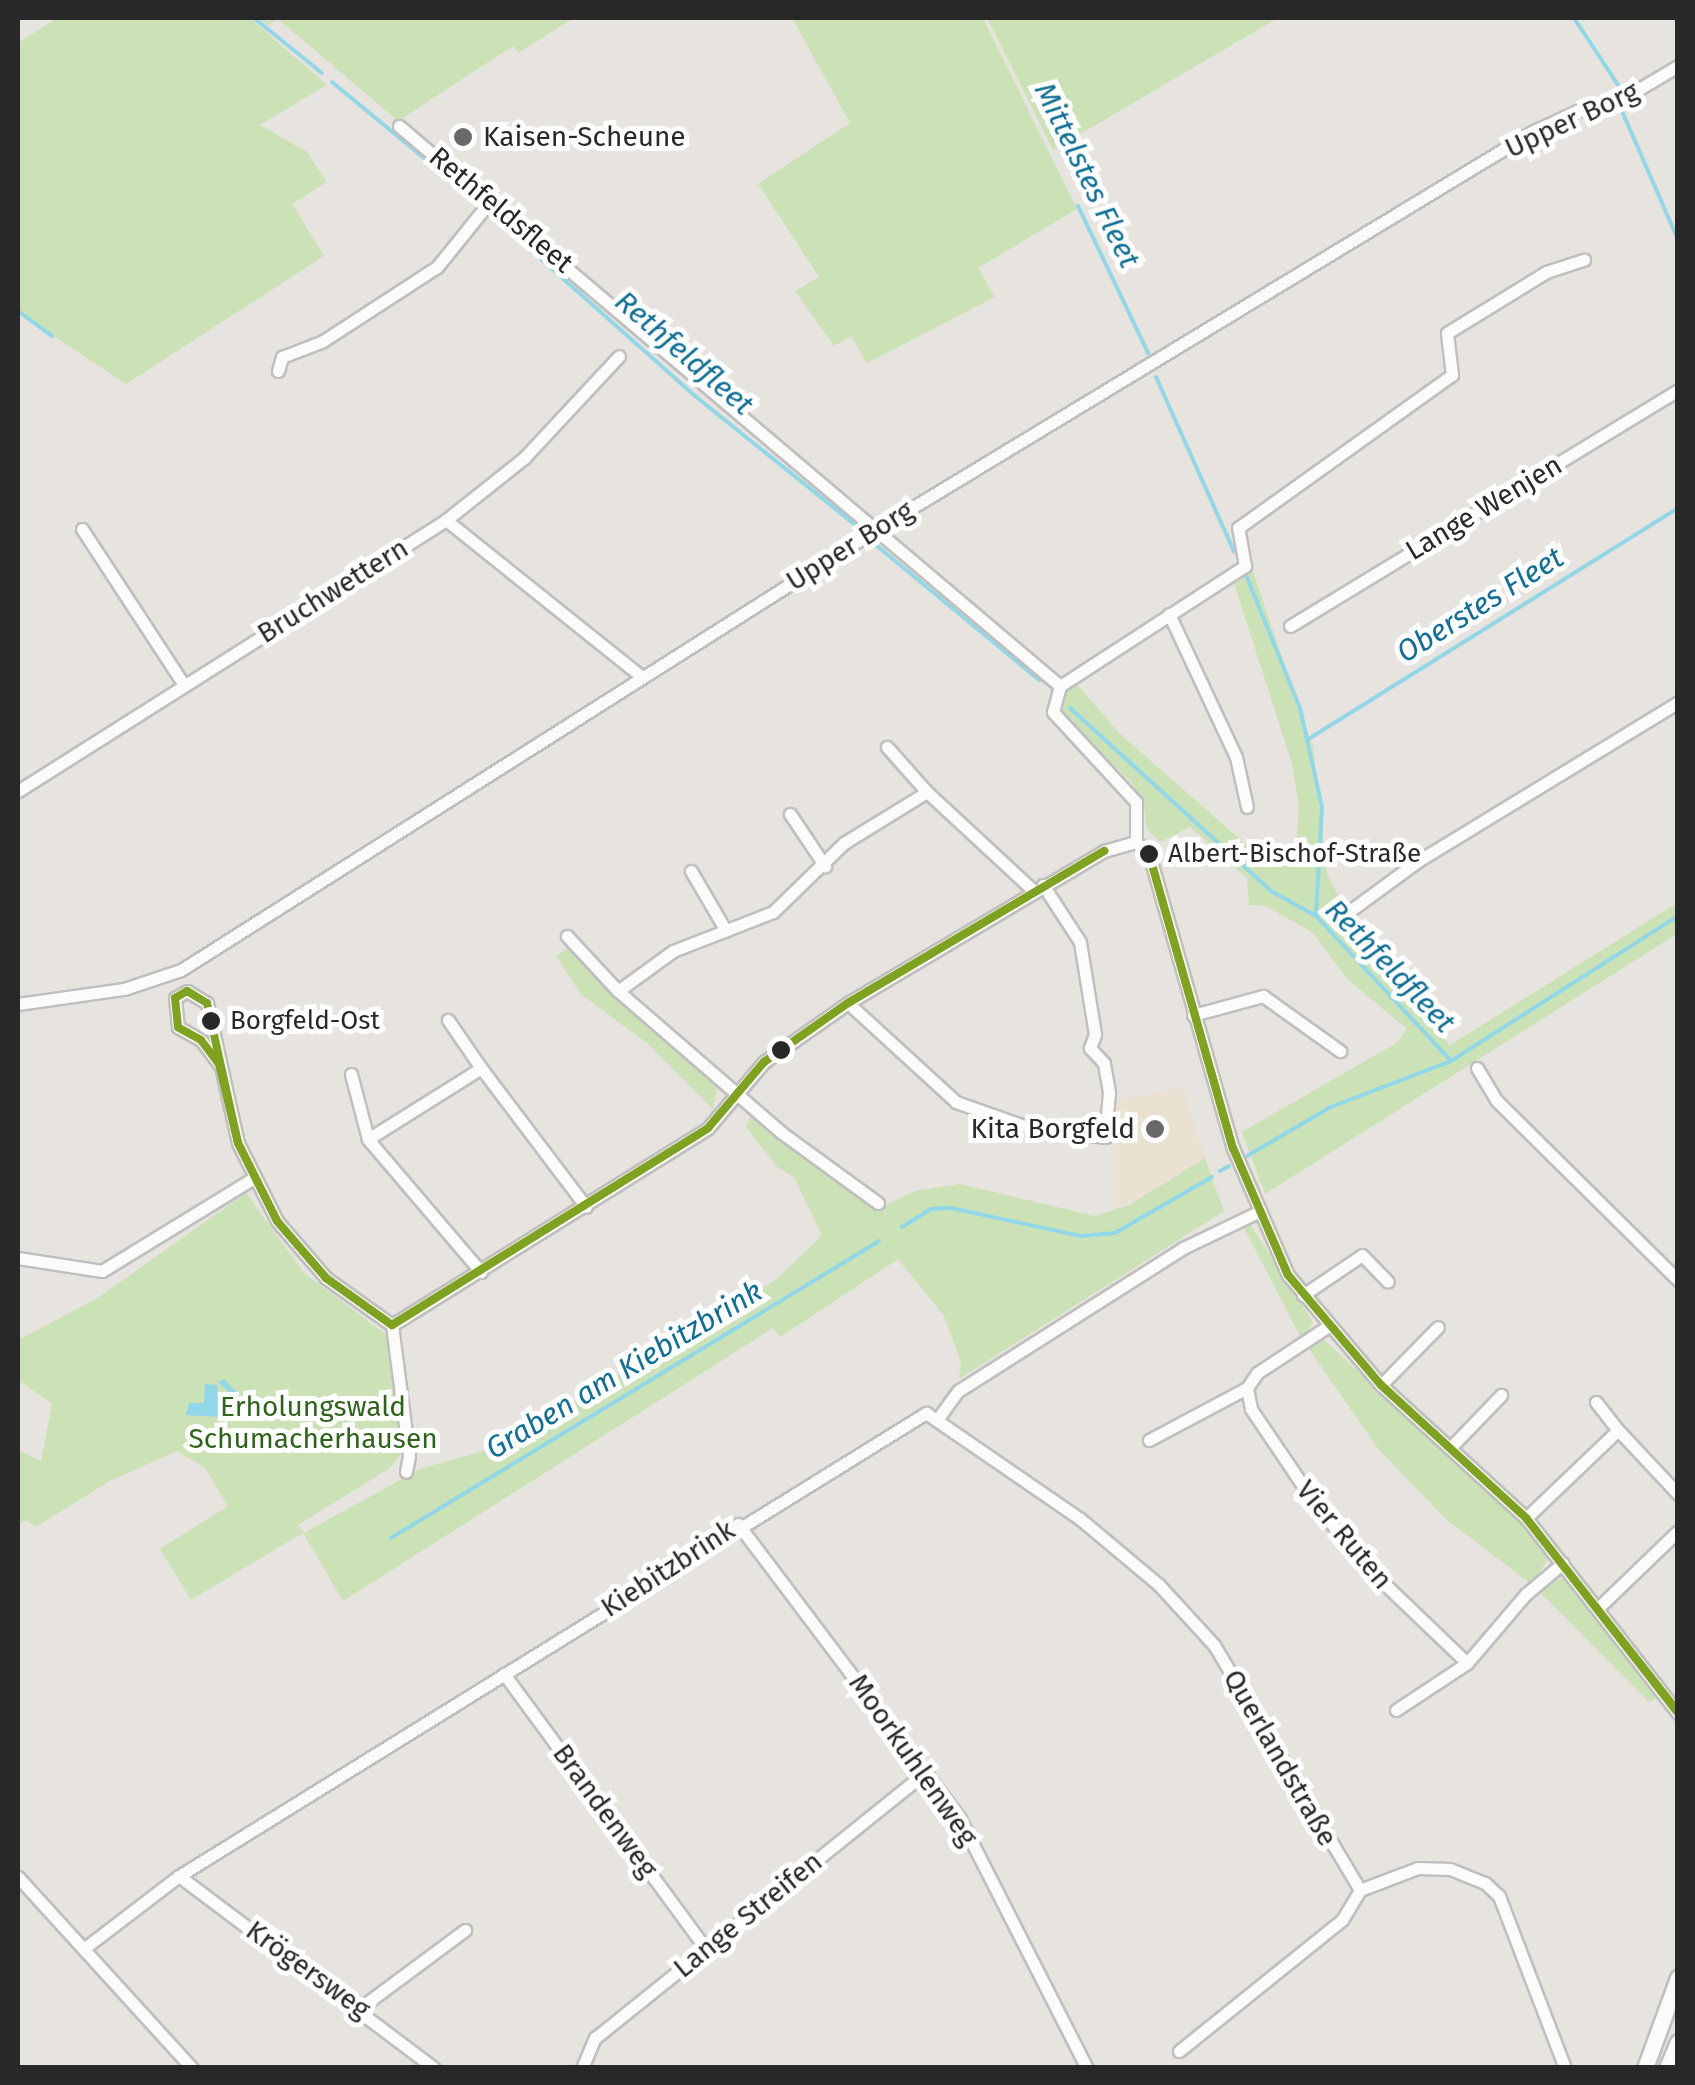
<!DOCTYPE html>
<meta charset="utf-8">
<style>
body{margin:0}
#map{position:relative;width:1695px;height:2085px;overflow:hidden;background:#e7e3de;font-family:"Fira Sans",sans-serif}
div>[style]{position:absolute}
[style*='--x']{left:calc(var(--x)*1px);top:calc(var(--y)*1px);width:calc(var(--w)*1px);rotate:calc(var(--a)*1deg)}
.education>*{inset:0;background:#eae1d2}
.green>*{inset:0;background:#cbe2b7}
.water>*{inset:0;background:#92d7e8}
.stream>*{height:4px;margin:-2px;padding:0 2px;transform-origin:2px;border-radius:2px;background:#92d7e8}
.roads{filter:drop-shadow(2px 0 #c0bfbf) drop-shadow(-2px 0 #c0bfbf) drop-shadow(0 2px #c0bfbf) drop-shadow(0 -2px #c0bfbf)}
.minor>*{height:11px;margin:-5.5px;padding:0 5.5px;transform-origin:5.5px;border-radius:5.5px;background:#fbfbfa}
.secondary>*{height:15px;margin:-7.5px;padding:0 7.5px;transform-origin:7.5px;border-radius:7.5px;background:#fbfbfa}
.bus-1>*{height:8px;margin:-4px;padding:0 4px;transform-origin:4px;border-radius:4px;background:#7fa221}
.dots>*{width:28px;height:28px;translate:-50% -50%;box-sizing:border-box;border:5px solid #fff;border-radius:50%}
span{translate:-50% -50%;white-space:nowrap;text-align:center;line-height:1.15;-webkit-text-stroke:10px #fff;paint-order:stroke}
.bus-label{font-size:26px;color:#282828}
.left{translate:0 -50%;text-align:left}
.street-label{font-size:28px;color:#282828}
.poi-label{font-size:28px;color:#282828}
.right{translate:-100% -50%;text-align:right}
.park-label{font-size:28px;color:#2e641a}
.water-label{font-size:30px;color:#0f6f96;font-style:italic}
.frame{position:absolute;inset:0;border:20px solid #282828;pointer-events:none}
</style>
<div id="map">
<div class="education">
<i style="clip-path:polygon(1183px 1087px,1205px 1158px,1113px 1212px,1114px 1101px)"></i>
</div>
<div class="green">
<i style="clip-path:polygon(57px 18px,250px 18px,327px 85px,260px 125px,307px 152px,327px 182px,292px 204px,324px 256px,126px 384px,18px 312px,18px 43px)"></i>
<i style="clip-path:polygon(259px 18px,574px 18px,518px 53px,513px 46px,398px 121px,278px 19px,268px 25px)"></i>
<i style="clip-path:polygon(792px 18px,983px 18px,1077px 209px,978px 268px,995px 297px,867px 363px,851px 336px,834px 346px,795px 291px,819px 277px,758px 184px,850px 123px)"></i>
<i style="clip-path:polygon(987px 18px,1278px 18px,1053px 150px)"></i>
<i style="clip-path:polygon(1253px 572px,1313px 747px,1327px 874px,1338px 895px,1326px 904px,1350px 943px,1450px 1045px,1677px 903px,1677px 934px,1265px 1194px,1242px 1132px,1398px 1042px,1407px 1029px,1347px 979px,1313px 933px,1266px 906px,1249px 905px,1247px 878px,1190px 827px,1160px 842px,1147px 829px,1143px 802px,1131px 782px,1064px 717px,1058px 702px,1075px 682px,1119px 733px,1258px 855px,1295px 866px,1299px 807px,1292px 764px,1234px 583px)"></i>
<i style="clip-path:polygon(570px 947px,617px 997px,718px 1082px,713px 1109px,648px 1044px,581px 994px,556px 956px)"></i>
<i style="clip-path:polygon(752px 1111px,880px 1208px,915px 1191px,960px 1184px,1095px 1216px,1129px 1205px,1205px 1158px,1224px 1211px,959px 1379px,961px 1362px,944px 1316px,898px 1259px,780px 1337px,773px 1328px,343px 1601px,303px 1533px,191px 1600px,160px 1549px,228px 1506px,205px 1468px,177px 1451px,108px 1482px,36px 1527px,26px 1520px,18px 1525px,18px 1450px,41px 1461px,52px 1404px,18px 1380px,18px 1340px,96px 1299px,246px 1193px,304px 1273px,388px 1336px,402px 1453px,390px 1468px,298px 1525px,304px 1533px,420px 1469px,501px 1446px,777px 1279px,822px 1235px,794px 1177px,778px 1168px,746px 1127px)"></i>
<i style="clip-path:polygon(1250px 1224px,1313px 1322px,1302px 1340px,1243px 1226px)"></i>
<i style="clip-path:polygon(1323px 1339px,1522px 1522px,1550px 1557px,1531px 1584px,1448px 1521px,1379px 1450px,1306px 1345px)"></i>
<i style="clip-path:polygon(1564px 1577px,1656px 1699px,1649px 1702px,1537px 1589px)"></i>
</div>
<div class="water">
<i style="clip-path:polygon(224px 1379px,239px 1395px,232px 1410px,218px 1417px,186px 1415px,189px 1403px,204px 1403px,205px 1384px,217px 1385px,218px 1400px,224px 1401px,230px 1393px,218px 1382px)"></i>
</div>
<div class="stream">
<i style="--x:254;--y:18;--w:87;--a:39"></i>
<i style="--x:1574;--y:18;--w:80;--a:56.7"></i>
<i style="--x:332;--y:82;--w:188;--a:39.6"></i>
<i style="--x:1622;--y:111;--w:141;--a:66.5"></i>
<i style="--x:1078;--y:206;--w:163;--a:64.5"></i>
<i style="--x:488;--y:212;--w:277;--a:41.6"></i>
<i style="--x:695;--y:396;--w:204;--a:38.8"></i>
<i style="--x:18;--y:311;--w:42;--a:36.3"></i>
<i style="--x:1156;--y:377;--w:191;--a:65.9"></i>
<i style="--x:876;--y:545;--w:212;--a:39.6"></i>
<i style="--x:1246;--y:575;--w:144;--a:67.9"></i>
<i style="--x:1300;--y:708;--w:101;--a:77.5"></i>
<i style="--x:1322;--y:807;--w:109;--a:93.2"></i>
<i style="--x:1070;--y:708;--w:272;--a:42.3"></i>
<i style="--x:1271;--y:891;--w:51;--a:29.1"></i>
<i style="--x:1316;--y:916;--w:198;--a:47"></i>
<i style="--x:1307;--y:740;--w:438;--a:-32"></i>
<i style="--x:1247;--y:1156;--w:97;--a:-30.3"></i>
<i style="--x:1331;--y:1107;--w:129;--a:-21"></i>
<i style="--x:1451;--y:1061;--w:269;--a:-32.6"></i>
<i style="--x:1220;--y:1171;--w:10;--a:-29"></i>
<i style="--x:902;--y:1227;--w:34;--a:-32"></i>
<i style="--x:931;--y:1209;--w:20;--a:-3"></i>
<i style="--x:951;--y:1208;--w:133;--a:12.2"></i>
<i style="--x:1081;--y:1236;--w:34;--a:-5"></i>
<i style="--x:1115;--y:1233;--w:112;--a:-30"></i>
<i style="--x:391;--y:1538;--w:571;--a:-31.32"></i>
</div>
<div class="roads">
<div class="minor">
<i style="--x:399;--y:126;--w:866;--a:40.27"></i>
<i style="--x:1060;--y:686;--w:27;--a:105"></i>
<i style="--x:1053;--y:712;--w:122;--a:47.3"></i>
<i style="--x:1136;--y:802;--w:40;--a:90"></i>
<i style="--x:278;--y:371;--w:15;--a:-74"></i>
<i style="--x:282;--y:357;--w:44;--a:-21.3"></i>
<i style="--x:323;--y:341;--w:136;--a:-33"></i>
<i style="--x:437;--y:267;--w:86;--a:-51.1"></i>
<i style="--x:446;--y:520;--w:250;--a:38.7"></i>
<i style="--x:82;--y:529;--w:186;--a:56.8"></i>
<i style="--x:1169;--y:614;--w:158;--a:64.9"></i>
<i style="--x:1236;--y:757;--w:51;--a:77.6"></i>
<i style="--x:1290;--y:626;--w:454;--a:-31.3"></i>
<i style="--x:1060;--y:686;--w:221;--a:-33"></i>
<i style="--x:1245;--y:566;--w:39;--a:-100"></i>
<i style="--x:1238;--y:528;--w:263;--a:-35.6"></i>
<i style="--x:1452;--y:375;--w:42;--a:-96.8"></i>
<i style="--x:1447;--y:333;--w:116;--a:-31.6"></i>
<i style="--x:1546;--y:272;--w:40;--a:-18"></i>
<i style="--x:887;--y:747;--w:60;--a:48.4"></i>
<i style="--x:18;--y:791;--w:507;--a:-32.34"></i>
<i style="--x:446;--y:520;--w:100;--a:-38.5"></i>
<i style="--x:524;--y:458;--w:139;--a:-47"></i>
<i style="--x:790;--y:814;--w:63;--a:56.1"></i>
<i style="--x:691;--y:871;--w:69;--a:59.7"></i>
<i style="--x:1347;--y:913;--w:88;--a:-36.2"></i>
<i style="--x:1418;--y:861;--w:305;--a:-31.4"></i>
<i style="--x:567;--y:936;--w:75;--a:47.2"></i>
<i style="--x:848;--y:1003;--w:147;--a:42.5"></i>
<i style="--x:956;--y:1102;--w:75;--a:19.4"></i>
<i style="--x:1027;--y:1127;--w:79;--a:7.3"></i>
<i style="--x:1105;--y:1137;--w:45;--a:-84.9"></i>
<i style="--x:1109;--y:1092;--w:29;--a:-100"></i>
<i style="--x:1104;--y:1063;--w:21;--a:-133"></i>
<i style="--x:1090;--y:1048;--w:15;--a:-70"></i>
<i style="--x:1095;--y:1034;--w:93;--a:-99.3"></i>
<i style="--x:1080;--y:942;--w:68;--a:-123"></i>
<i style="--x:18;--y:1004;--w:107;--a:-8.1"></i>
<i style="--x:124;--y:989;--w:60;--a:-18.4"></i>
<i style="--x:181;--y:970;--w:824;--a:-32.36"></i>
<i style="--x:877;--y:529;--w:766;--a:-31.22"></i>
<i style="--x:1532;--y:132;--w:50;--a:-25"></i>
<i style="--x:1577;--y:111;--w:36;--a:-10"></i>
<i style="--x:1612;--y:105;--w:77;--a:-30.6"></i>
<i style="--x:1193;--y:1015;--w:73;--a:-15.2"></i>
<i style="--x:1263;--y:996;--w:95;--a:35.5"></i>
<i style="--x:448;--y:1020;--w:58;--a:55.5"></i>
<i style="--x:219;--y:1064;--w:30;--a:-127"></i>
<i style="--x:201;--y:1040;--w:26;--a:-151"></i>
<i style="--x:178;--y:1027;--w:29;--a:-96"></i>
<i style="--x:175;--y:998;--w:14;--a:-30"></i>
<i style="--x:187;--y:991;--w:23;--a:31"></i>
<i style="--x:207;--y:1003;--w:143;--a:77.5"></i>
<i style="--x:238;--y:1143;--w:87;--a:63.4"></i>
<i style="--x:277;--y:1221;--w:75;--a:49.3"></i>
<i style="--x:326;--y:1278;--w:81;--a:35.5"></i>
<i style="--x:392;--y:1325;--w:372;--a:-31.9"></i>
<i style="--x:708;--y:1128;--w:87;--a:-49.7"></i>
<i style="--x:764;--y:1062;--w:103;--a:-35.1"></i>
<i style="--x:848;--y:1003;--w:298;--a:-30.7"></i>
<i style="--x:1104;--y:851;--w:33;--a:-16"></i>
<i style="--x:1136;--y:842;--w:18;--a:43"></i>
<i style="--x:1149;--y:854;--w:306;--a:74.1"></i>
<i style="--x:1233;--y:1148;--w:138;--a:66.6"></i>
<i style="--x:1288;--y:1275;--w:144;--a:49.8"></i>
<i style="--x:1381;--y:1385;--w:197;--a:42.5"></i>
<i style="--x:1526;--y:1518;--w:247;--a:52.1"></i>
<i style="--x:1477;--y:1068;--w:37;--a:59"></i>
<i style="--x:1496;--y:1100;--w:256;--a:44.7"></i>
<i style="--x:351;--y:1074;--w:67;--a:75.3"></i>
<i style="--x:878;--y:1203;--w:119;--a:-143.9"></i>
<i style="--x:782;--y:1133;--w:217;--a:-139.1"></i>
<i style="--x:618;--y:991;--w:68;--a:-36"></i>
<i style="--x:673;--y:951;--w:107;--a:-21.3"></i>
<i style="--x:773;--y:912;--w:99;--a:-44.2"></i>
<i style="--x:844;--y:843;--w:97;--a:-31.6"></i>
<i style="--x:927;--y:792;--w:146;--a:42.8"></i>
<i style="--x:18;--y:1258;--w:85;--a:8.8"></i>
<i style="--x:102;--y:1271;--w:176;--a:-31.5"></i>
<i style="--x:481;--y:1272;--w:175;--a:-130.4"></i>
<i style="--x:368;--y:1139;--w:133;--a:-32.1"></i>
<i style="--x:481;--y:1068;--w:174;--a:52.9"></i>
<i style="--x:1303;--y:1295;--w:71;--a:-34.1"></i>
<i style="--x:1362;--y:1255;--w:37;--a:46"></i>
<i style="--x:392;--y:1325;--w:132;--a:82.6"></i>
<i style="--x:409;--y:1456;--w:16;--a:101"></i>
<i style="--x:1381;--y:1385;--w:81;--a:-45.5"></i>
<i style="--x:1247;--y:1388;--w:21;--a:79"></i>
<i style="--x:1251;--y:1409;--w:116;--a:55.9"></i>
<i style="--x:1316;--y:1505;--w:83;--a:50.4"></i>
<i style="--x:1369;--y:1569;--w:136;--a:43.8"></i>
<i style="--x:1596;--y:1402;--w:36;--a:52"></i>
<i style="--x:939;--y:1417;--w:32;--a:-54"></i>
<i style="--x:958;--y:1391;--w:267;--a:-32.4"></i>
<i style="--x:1183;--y:1248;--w:81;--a:-25.6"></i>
<i style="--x:1149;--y:1440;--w:111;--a:-28"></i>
<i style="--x:1247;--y:1388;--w:18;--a:-56"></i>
<i style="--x:1257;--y:1373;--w:84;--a:-33.3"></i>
<i style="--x:1452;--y:1446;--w:71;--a:-46.1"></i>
<i style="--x:1526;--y:1518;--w:127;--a:-43.7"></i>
<i style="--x:1618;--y:1430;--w:88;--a:46.8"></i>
<i style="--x:738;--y:1524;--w:369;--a:53"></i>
<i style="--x:960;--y:1819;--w:280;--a:63"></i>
<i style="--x:1598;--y:1608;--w:111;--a:-43.9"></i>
<i style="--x:504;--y:1674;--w:340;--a:53.7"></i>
<i style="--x:1396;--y:1710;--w:85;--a:-33.5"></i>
<i style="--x:1467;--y:1663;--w:91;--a:-49.5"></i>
<i style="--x:1526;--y:1594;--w:48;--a:-40"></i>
<i style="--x:179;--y:1876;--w:319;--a:37"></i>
<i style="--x:18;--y:1877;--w:258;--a:47.7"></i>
<i style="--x:1360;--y:1890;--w:62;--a:-20.8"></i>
<i style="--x:1418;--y:1868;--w:32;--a:2"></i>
<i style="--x:1450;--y:1869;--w:38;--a:22"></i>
<i style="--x:1485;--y:1883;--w:19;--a:43"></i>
<i style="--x:1499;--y:1896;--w:184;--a:69"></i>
<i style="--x:86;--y:1947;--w:117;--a:-37.4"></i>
<i style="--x:179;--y:1876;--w:879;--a:-31.79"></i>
<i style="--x:926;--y:1413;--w:186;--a:34.5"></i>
<i style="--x:1079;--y:1518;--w:104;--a:39.9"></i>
<i style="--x:1159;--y:1585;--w:81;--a:47.5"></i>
<i style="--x:1214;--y:1645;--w:285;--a:59.2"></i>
<i style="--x:360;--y:2008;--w:131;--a:-36.6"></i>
<i style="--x:1179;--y:2051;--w:209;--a:-38.8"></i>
<i style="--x:1342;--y:1920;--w:35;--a:-59"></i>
<i style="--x:582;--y:2068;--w:33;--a:-67"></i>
<i style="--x:595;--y:2038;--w:426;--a:-38.8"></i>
</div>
<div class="secondary">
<i style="--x:1645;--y:2068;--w:96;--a:-69.9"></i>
<i style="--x:1667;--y:2068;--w:28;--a:-67"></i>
</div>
</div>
<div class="bus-1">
<i style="--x:1149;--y:854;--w:306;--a:74.1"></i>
<i style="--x:1149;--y:854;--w:306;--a:74.1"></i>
<i style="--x:187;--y:991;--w:23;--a:31"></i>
<i style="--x:207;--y:1003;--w:143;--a:77.5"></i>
<i style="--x:238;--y:1143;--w:81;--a:-103.5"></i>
<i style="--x:219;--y:1064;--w:30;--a:-127"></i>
<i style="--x:201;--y:1040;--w:26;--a:-151"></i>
<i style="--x:178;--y:1027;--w:29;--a:-96"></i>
<i style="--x:175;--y:998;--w:14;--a:-30"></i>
<i style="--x:848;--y:1003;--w:298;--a:-30.7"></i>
<i style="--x:848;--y:1003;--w:298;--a:-30.7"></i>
<i style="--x:764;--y:1062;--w:103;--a:-35.1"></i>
<i style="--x:764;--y:1062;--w:103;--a:-35.1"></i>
<i style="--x:708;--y:1128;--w:87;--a:-49.7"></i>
<i style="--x:708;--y:1128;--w:87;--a:-49.7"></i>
<i style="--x:238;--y:1143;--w:87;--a:63.4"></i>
<i style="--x:238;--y:1143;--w:87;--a:63.4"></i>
<i style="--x:1233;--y:1148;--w:138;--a:66.6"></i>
<i style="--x:1233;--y:1148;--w:138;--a:66.6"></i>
<i style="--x:277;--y:1221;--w:75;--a:49.3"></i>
<i style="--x:277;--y:1221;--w:75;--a:49.3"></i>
<i style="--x:1288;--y:1275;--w:144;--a:49.8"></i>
<i style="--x:1288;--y:1275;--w:144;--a:49.8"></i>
<i style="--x:326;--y:1278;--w:81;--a:35.5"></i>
<i style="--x:326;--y:1278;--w:81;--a:35.5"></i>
<i style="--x:392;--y:1325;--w:372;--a:-31.9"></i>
<i style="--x:392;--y:1325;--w:372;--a:-31.9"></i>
<i style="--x:1381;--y:1385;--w:197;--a:42.5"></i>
<i style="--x:1381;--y:1385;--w:197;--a:42.5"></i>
<i style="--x:1526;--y:1518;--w:246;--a:51.9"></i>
<i style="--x:1526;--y:1518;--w:247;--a:52.1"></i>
</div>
<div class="dots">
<i style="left:463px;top:137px;background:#6b6968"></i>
<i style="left:1149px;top:854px;background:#282828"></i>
<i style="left:211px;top:1021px;background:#282828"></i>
<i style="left:781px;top:1050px;background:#282828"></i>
<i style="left:1155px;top:1129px;background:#6b6968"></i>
</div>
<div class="bus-label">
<span class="left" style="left:1168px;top:854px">Albert-Bischof-Straße</span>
<span class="left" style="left:230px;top:1021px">Borgfeld-Ost</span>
</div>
<div class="street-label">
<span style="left:1572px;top:120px;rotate:-25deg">Upper Borg</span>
<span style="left:501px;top:210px;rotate:40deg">Rethfeldsfleet</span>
<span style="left:1484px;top:508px;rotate:-31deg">Lange Wenjen</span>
<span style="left:850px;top:546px;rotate:-32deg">Upper Borg</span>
<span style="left:333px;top:591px;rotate:-32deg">Bruchwettern</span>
<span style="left:1344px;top:1535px;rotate:50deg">Vier Ruten</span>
<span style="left:668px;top:1569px;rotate:-33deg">Kiebitzbrink</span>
<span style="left:1280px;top:1758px;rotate:60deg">Querlandstraße</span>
<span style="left:913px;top:1760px;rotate:55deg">Moorkuhlenweg</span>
<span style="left:605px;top:1811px;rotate:54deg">Brandenweg</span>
<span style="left:748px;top:1915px;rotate:-39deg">Lange Streifen</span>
<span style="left:308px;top:1970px;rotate:36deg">Krögersweg</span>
</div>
<div class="poi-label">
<span class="left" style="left:483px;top:137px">Kaisen-Scheune</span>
<span class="right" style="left:1135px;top:1129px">Kita Borgfeld</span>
</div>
<div class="park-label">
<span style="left:313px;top:1423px">Erholungswald<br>Schumacherhausen</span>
</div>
<div class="water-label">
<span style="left:1087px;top:175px;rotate:64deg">Mittelstes Fleet</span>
<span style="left:684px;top:353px;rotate:41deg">Rethfeldfleet</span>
<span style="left:1480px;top:605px;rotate:-32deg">Oberstes Fleet</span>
<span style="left:1390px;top:966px;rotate:46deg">Rethfeldfleet</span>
<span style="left:624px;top:1370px;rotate:-31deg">Graben am Kiebitzbrink</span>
</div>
<div class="frame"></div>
</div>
